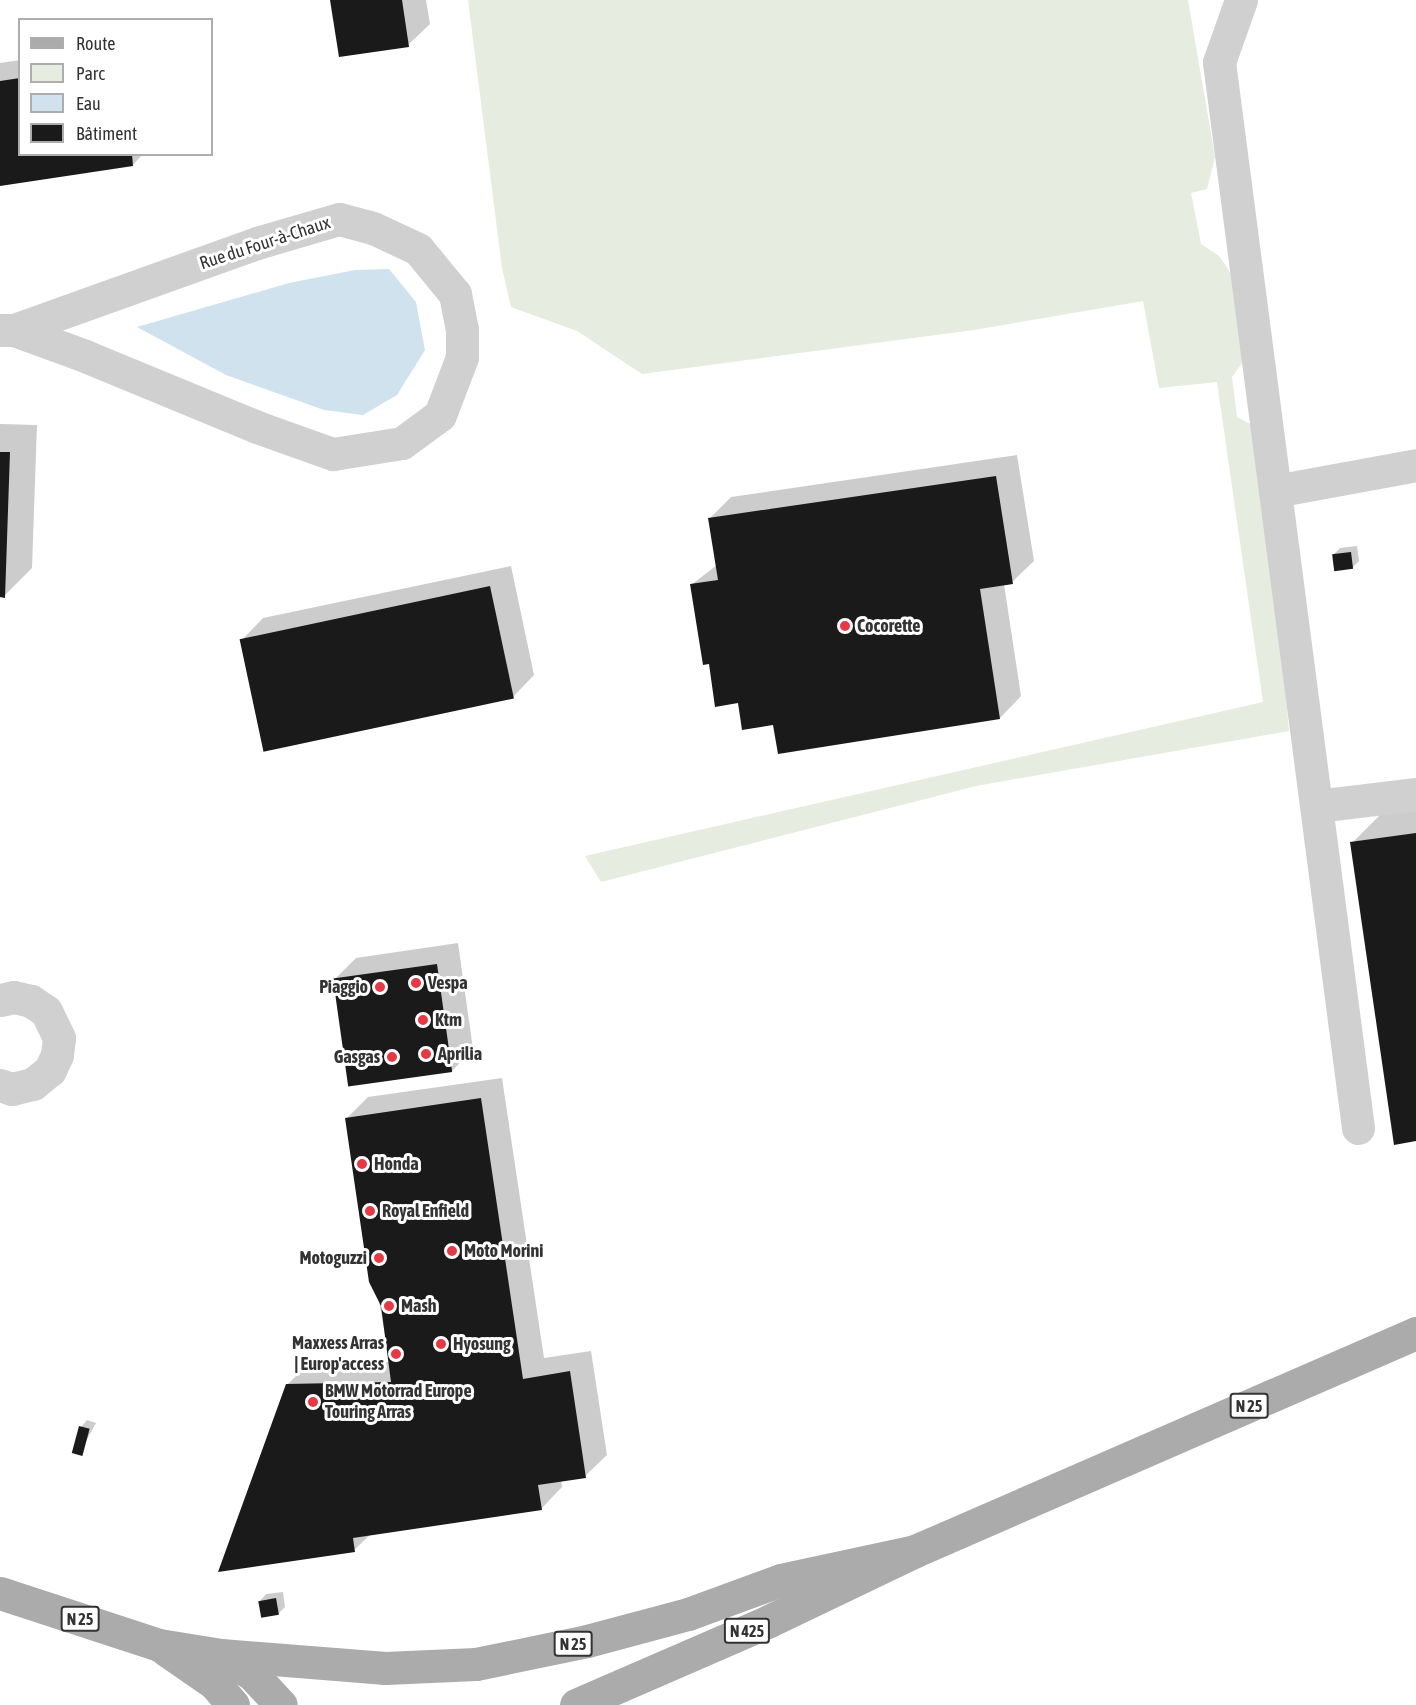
<!DOCTYPE html>
<meta charset="utf-8">
<style>
body{margin:0}
#map{position:relative;width:1416px;height:1705px;overflow:hidden;background:#fff;font-family:"Asap Condensed",sans-serif}
div>[style]{position:absolute}
[style*='--x']{left:calc(var(--x)*1px);top:calc(var(--y)*1px);width:calc(var(--w)*1px);rotate:calc(var(--a)*1deg)}
.green>*{inset:0;background:#e6ecdf}
.water>*{inset:0;background:#cfe2ee}
.shadow>*{inset:0;background:#0003}
.building>*{inset:0;background:#1a1a1a;transform-origin:0 0}
.minor>*{height:33px;margin:-16.5px;padding:0 16.5px;transform-origin:16.5px;border-radius:16.5px;background:#d0d0d0}
.major>*{height:33px;margin:-16.5px;padding:0 16.5px;transform-origin:16.5px;border-radius:16.5px;background:#ababab}
.dots>*{width:16px;height:16px;translate:-50% -50%;box-sizing:border-box;border:3px solid #fff;border-radius:50%}
span{translate:-50% -50%;white-space:nowrap;text-align:center;line-height:1.15;-webkit-text-stroke:6px #fff;paint-order:stroke}
.shield-label span{padding:2px 4px;background:#fff;border:2px solid;border-radius:4px;-webkit-text-stroke-width:0}
.shield-label{font-size:16px;color:#333;font-weight:700}
.street-label{font-size:18px;color:#333}
.poi-label{font-size:18px;color:#333;font-weight:700}
.left{translate:0 -50%;text-align:left}
.right{translate:-100% -50%;text-align:right}
.legend{position:absolute;left:18px;top:18px;width:195px;height:138px;box-sizing:border-box;background:#fff;border:2px solid #adadad;margin:0;padding:8px 10px;list-style:none;font-size:18px;color:#333}
.legend li{display:flex;align-items:center;gap:12px;height:30px}
.legend b{width:30px;border:2px solid #adadad}
</style>
<div id="map">
<div class="green">
<i style="clip-path:polygon(468px 0,1188px 0,1215px 157px,1207px 189px,1191px 193px,1201px 244px,1219px 256px,1234px 278px,1245px 359px,1232px 377px,1237px 417px,1262px 430px,1289px 731px,976px 786px,601px 882px,585px 856px,1263px 702px,1217px 382px,1159px 388px,1143px 301px,974px 330px,642px 374px,577px 331px,511px 307px,502px 268px)"></i>
</div>
<div class="water">
<i style="clip-path:polygon(389px 269px,416px 302px,425px 350px,397px 395px,363px 415px,324px 410px,226px 375px,137px 327px,289px 283px,355px 270px)"></i>
</div>
<div class="shadow">
<i style="clip-path:polygon(331px 0,426px 0,430px 24px,408px 45px)"></i>
<i style="clip-path:polygon(20px 60px,20px 154px,143px 154px,133px 165px,0 184px,0 63px)"></i>
<i style="clip-path:polygon(0 424px,37px 425px,32px 568px,4px 596px,0 596px)"></i>
<i style="clip-path:polygon(1017px 455px,1034px 561px,1012px 582px,1004px 584px,1021px 696px,1000px 718px,774px 723px,739px 701px,710px 663px,691px 585px,717px 565px,710px 518px,731px 497px)"></i>
<i style="clip-path:polygon(1357px 546px,1359px 561px,1352px 568px,1333px 555px,1340px 548px)"></i>
<i style="clip-path:polygon(511px 566px,534px 675px,513px 697px,242px 640px,263px 618px)"></i>
<i style="clip-path:polygon(1416px 809px,1416px 1140px,1352px 843px,1380px 815px)"></i>
<i style="clip-path:polygon(458px 943px,473px 1049px,452px 1071px,335px 979px,356px 958px)"></i>
<i style="clip-path:polygon(502px 1078px,544px 1358px,591px 1351px,607px 1455px,585px 1476px,561px 1480px,562px 1487px,541px 1509px,371px 1534px,354px 1550px,287px 1385px,309px 1363px,390px 1362px,346px 1119px,368px 1097px)"></i>
<i style="clip-path:polygon(87px 1420px,96px 1423px,79px 1454px,81px 1427px)"></i>
<i style="clip-path:polygon(283px 1592px,285px 1607px,278px 1614px,260px 1601px,266px 1594px)"></i>
</div>
<div class="building">
<i style="clip-path:polygon(330px 0,402px 0,409px 47px,339px 57px)"></i>
<i style="clip-path:polygon(20px 78px,20px 154px,132px 154px,133px 166px,0 186px,0 81px)"></i>
<i style="clip-path:polygon(0 452px,10px 452px,5px 598px,0 597px)"></i>
<i style="clip-path:polygon(996px 476px,1013px 584px,980px 589px,1000px 719px,778px 754px,773px 725px,742px 730px,738px 703px,715px 707px,709px 664px,703px 665px,690px 584px,718px 580px,708px 518px)"></i>
<i style="left:1351px;top:552px;width:17px;height:19px;rotate:83deg"></i>
<i style="left:490px;top:586px;width:115px;height:256px;rotate:78deg"></i>
<i style="clip-path:polygon(1416px 833px,1416px 1141px,1394px 1145px,1350px 842px)"></i>
<i style="left:437px;top:964px;width:109px;height:105px;rotate:82deg"></i>
<i style="clip-path:polygon(481px 1098px,523px 1379px,570px 1371px,586px 1478px,538px 1485px,542px 1510px,353px 1538px,355px 1552px,218px 1572px,286px 1384px,391px 1382px,381px 1306px,369px 1282px,345px 1118px)"></i>
<i style="left:79px;top:1426px;width:11px;height:28px;rotate:15deg"></i>
<i style="left:276px;top:1598px;width:17px;height:18px;rotate:80deg"></i>
</div>
<div class="minor">
<i style="--x:1241;--y:0;--w:66;--a:109.5"></i>
<i style="--x:1219;--y:62;--w:1075;--a:82.57"></i>
<i style="--x:0;--y:330;--w:14;--a:0"></i>
<i style="--x:14;--y:330;--w:76;--a:20.1"></i>
<i style="--x:85;--y:356;--w:186;--a:22.4"></i>
<i style="--x:257;--y:427;--w:81;--a:19.6"></i>
<i style="--x:333;--y:454;--w:70;--a:-9.1"></i>
<i style="--x:402;--y:443;--w:47;--a:-36.4"></i>
<i style="--x:440;--y:415;--w:62;--a:-69.2"></i>
<i style="--x:462;--y:357;--w:27;--a:-90"></i>
<i style="--x:462;--y:330;--w:37;--a:-101"></i>
<i style="--x:455;--y:294;--w:58;--a:-129.4"></i>
<i style="--x:418;--y:249;--w:50;--a:-155"></i>
<i style="--x:373;--y:228;--w:35;--a:-165"></i>
<i style="--x:339;--y:219;--w:85;--a:163.7"></i>
<i style="--x:257;--y:243;--w:258;--a:160.3"></i>
<i style="--x:1275;--y:491;--w:143;--a:-10.4"></i>
<i style="--x:1317;--y:806;--w:100;--a:-6.9"></i>
<i style="--x:0;--y:1000;--w:14;--a:-12"></i>
<i style="--x:14;--y:997;--w:17;--a:13"></i>
<i style="--x:31;--y:1001;--w:18;--a:34"></i>
<i style="--x:46;--y:1011;--w:30;--a:64"></i>
<i style="--x:59;--y:1038;--w:17;--a:97"></i>
<i style="--x:57;--y:1055;--w:17;--a:115"></i>
<i style="--x:50;--y:1070;--w:22;--a:141"></i>
<i style="--x:33;--y:1084;--w:22;--a:167"></i>
<i style="--x:12;--y:1089;--w:13;--a:-162"></i>
</div>
<div class="major">
<i style="--x:0;--y:1593;--w:167;--a:18.1"></i>
<i style="--x:159;--y:1645;--w:63;--a:9.2"></i>
<i style="--x:221;--y:1655;--w:165;--a:4.5"></i>
<i style="--x:385;--y:1668;--w:91;--a:-2.5"></i>
<i style="--x:476;--y:1664;--w:113;--a:-11.7"></i>
<i style="--x:587;--y:1641;--w:105;--a:-15"></i>
<i style="--x:688;--y:1614;--w:99;--a:-20.1"></i>
<i style="--x:781;--y:1580;--w:137;--a:-12.2"></i>
<i style="--x:166;--y:1650;--w:58;--a:34.5"></i>
<i style="--x:214;--y:1683;--w:29;--a:49"></i>
<i style="--x:223;--y:1656;--w:34;--a:32"></i>
<i style="--x:252;--y:1674;--w:42;--a:46.9"></i>
<i style="--x:576;--y:1705;--w:210;--a:-23.5"></i>
<i style="--x:769;--y:1621;--w:162;--a:-25.6"></i>
<i style="--x:915;--y:1551;--w:546;--a:-23.52"></i>
</div>
<div class="dots">
<i style="left:845px;top:626px;background:#e63946"></i>
<i style="left:416px;top:983px;background:#e63946"></i>
<i style="left:380px;top:987px;background:#e63946"></i>
<i style="left:423px;top:1020px;background:#e63946"></i>
<i style="left:426px;top:1054px;background:#e63946"></i>
<i style="left:392px;top:1057px;background:#e63946"></i>
<i style="left:362px;top:1164px;background:#e63946"></i>
<i style="left:370px;top:1211px;background:#e63946"></i>
<i style="left:452px;top:1251px;background:#e63946"></i>
<i style="left:379px;top:1258px;background:#e63946"></i>
<i style="left:389px;top:1306px;background:#e63946"></i>
<i style="left:441px;top:1344px;background:#e63946"></i>
<i style="left:396px;top:1354px;background:#e63946"></i>
<i style="left:313px;top:1402px;background:#e63946"></i>
</div>
<div class="shield-label">
<span style="left:1249px;top:1406px">N 25</span>
<span style="left:80px;top:1619px">N 25</span>
<span style="left:747px;top:1631px">N 425</span>
<span style="left:573px;top:1644px">N 25</span>
</div>
<div class="street-label">
<span style="left:265px;top:243px;rotate:-18deg">Rue du Four-à-Chaux</span>
</div>
<div class="poi-label">
<span class="left" style="left:857px;top:626px">Cocorette</span>
<span class="left" style="left:428px;top:983px">Vespa</span>
<span class="right" style="left:368px;top:987px">Piaggio</span>
<span class="left" style="left:435px;top:1020px">Ktm</span>
<span class="left" style="left:438px;top:1054px">Aprilia</span>
<span class="right" style="left:380px;top:1057px">Gasgas</span>
<span class="left" style="left:374px;top:1164px">Honda</span>
<span class="left" style="left:382px;top:1211px">Royal Enfield</span>
<span class="left" style="left:464px;top:1251px">Moto Morini</span>
<span class="right" style="left:367px;top:1258px">Motoguzzi</span>
<span class="left" style="left:401px;top:1306px">Mash</span>
<span class="right" style="left:384px;top:1354px">Maxxess Arras<br>| Europ'access</span>
<span class="left" style="left:453px;top:1344px">Hyosung</span>
<span class="left" style="left:325px;top:1402px">BMW Motorrad Europe<br>Touring Arras</span>
</div>
<ul class="legend">
<li><b style="height:8px;background:#ababab"></b>Route</li>
<li><b style="height:16px;background:#e6ecdf"></b>Parc</li>
<li><b style="height:16px;background:#cfe2ee"></b>Eau</li>
<li><b style="height:16px;background:#1a1a1a"></b>Bâtiment</li>
</ul>
</div>
